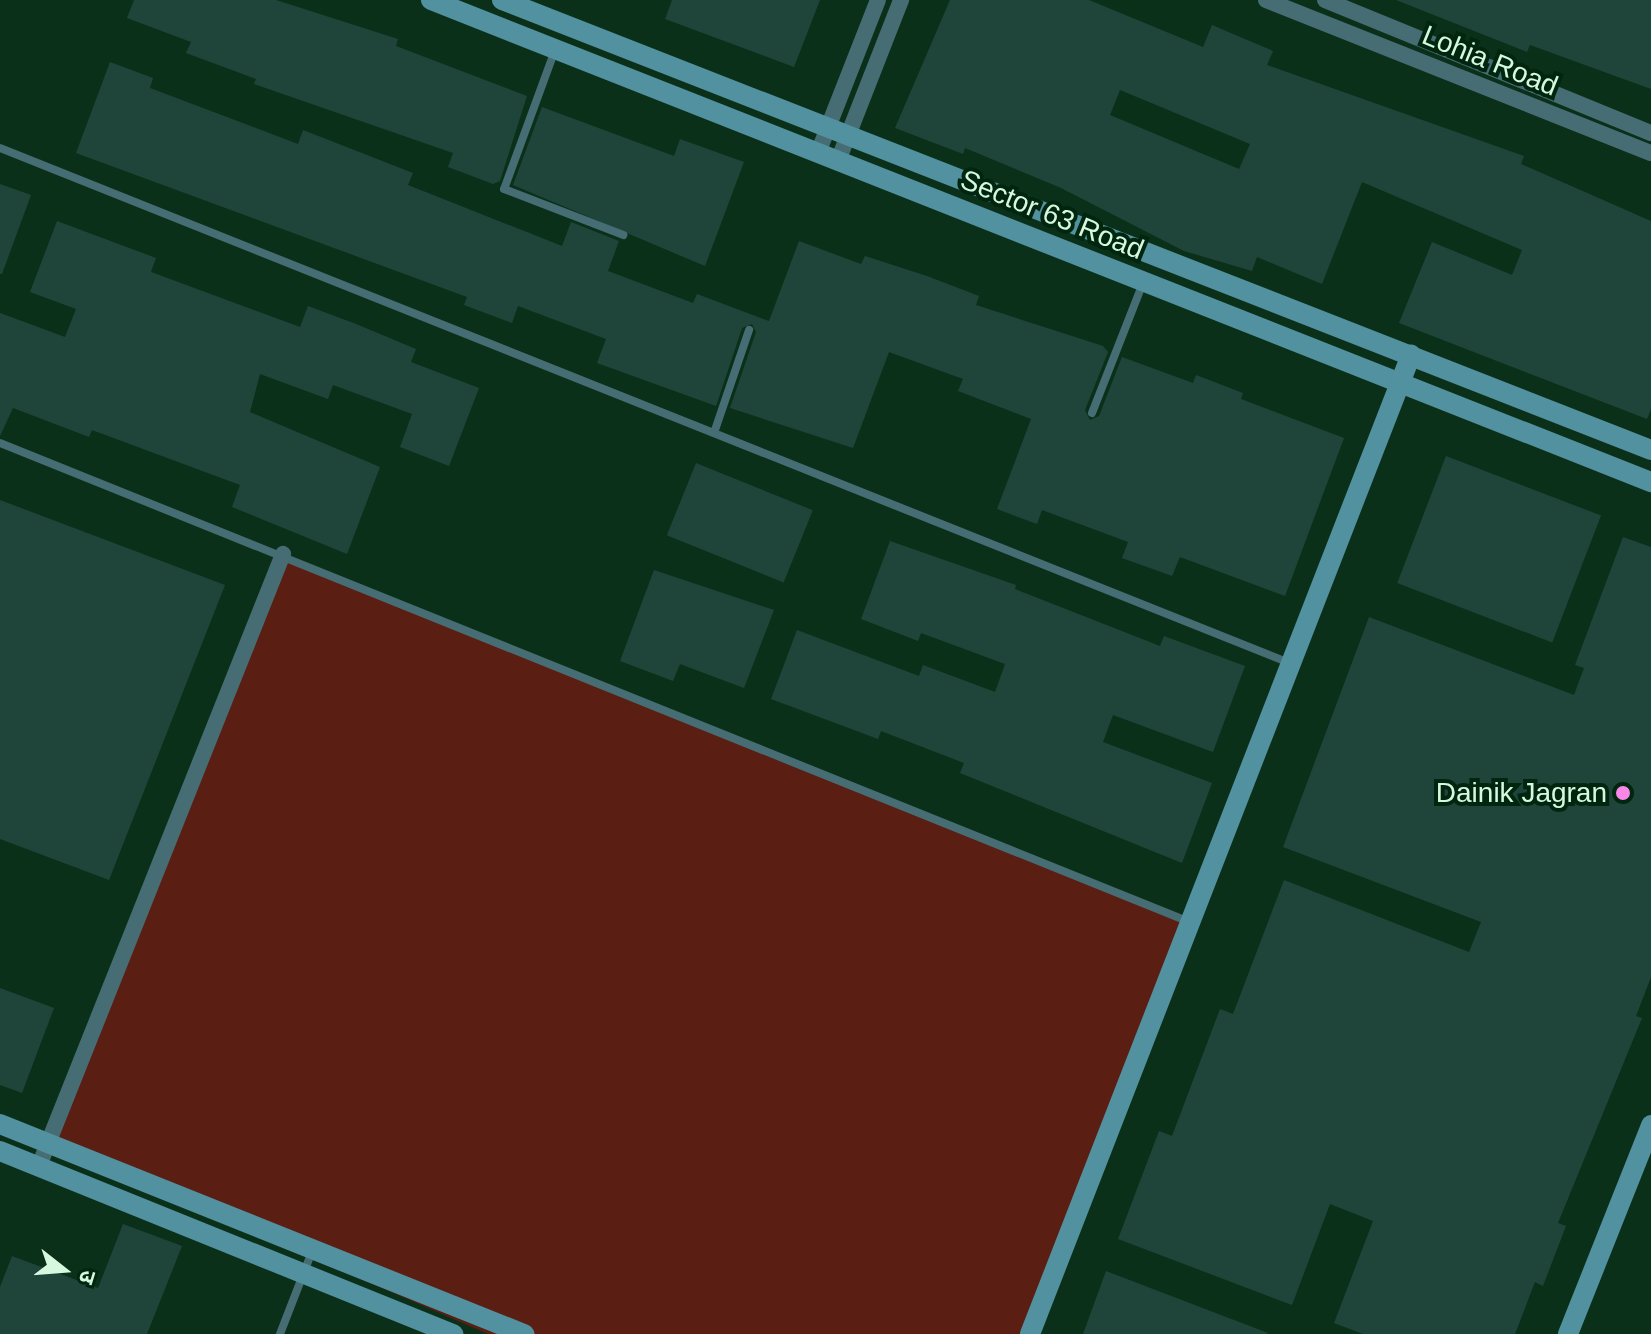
<!DOCTYPE html>
<meta charset="utf-8">
<style>
body{margin:0}
#map{position:relative;width:1651px;height:1334px;overflow:hidden;background:#0b3019;font-family:Helvetica,"Noto Sans Devanagari",sans-serif}
div>[style]{position:absolute}
[style*='--x']{left:calc(var(--x)*1px);top:calc(var(--y)*1px);width:calc(var(--w)*1px);rotate:calc(var(--a)*1deg)}
.green>*{inset:0;background:#5b1e12}
.building>*{inset:0;background:#1f453b;transform-origin:0 0}
.lane>*{height:8px;margin:-4px;padding:0 4px;transform-origin:4px;border-radius:4px;background:#466c74}
.street>*{height:16px;margin:-8px;padding:0 8px;transform-origin:8px;border-radius:8px;background:#466c74}
.secondary>*{height:20px;margin:-10px;padding:0 10px;transform-origin:10px;border-radius:10px;background:#52919f}
.dots>*{width:22px;height:22px;translate:-50% -50%;box-sizing:border-box;border:4px solid #012610;border-radius:50%}
span{translate:-50% -50%;white-space:nowrap;text-align:center;line-height:1.15;-webkit-text-stroke:8px #012610;paint-order:stroke}
.street-label{font-size:28px;color:#d6f8de}
.poi-label{font-size:28px;color:#d6f8de}
.right{translate:-100% -50%;text-align:right}
.north{position:absolute;left:24px;top:1230px;width:80px;height:80px;-webkit-text-stroke:6px #012610;paint-order:stroke;rotate:107deg;font-size:22px;font-weight:700;line-height:32px;text-align:center;color:#d6f8de}
.north::after{content:'';display:block;margin:auto;width:28px;height:36px;background:#d6f8de;clip-path:polygon(50% 0,100% 100%,50% 72%,0 100%)}
</style>
<div id="map">
<div class="green">
<i style="clip-path:polygon(283px 554px,1191px 923px,1030px 1334px,488px 1334px,48px 1143px)"></i>
</div>
<div class="building">
<i style="clip-path:polygon(134px 0,276px 0,398px 39px,396px 46px,527px 96px,500px 181px,493px 184px,448px 167px,453px 153px,254px 84px,256px 79px,186px 53px,191px 42px,127px 18px)"></i>
<i style="clip-path:polygon(672px 0,820px 0,794px 67px,665px 19px)"></i>
<i style="clip-path:polygon(evenodd,950px 0,1089px 0,1203px 47px,1212px 25px,1273px 51px,1267px 65px,1524px 156px,1521px 164px,1651px 221px,1651px 409px,1647px 419px,1399px 323px,1432px 242px,1512px 275px,1522px 250px,1362px 182px,1322px 284px,1257px 257px,1252px 271px,1184px 251px,1061px 188px,965px 148px,963px 154px,895px 128px,950px 0,1120px 90px,1250px 144px,1239px 169px,1110px 115px,1120px 90px)"></i>
<i style="clip-path:polygon(1396px 0,1651px 0,1651px 89px,1530px 45px,1527px 52px)"></i>
<i style="clip-path:polygon(110px 62px,153px 78px,150px 88px,298px 144px,303px 130px,413px 173px,408px 185px,562px 246px,571px 222px,619px 241px,608px 271px,693px 303px,697px 294px,769px 321px,799px 241px,861px 264px,865px 256px,927px 276px,979px 296px,976px 305px,1103px 346px,1108px 352px,1085px 410px,1090px 420px,1099px 416px,1122px 357px,1193px 383px,1196px 375px,1243px 393px,1241px 399px,1344px 438px,1285px 596px,1180px 557px,1172px 576px,1122px 558px,1128px 542px,1042px 510px,1037px 524px,997px 509px,1031px 419px,958px 391px,963px 379px,889px 352px,853px 448px,730px 408px,756px 332px,752px 324px,742px 328px,716px 406px,597px 363px,606px 339px,518px 306px,512px 323px,464px 305px,467px 297px,76px 153px)"></i>
<i style="clip-path:polygon(542px 107px,674px 156px,680px 139px,744px 162px,705px 266px,513px 185px)"></i>
<i style="clip-path:polygon(0 184px,31px 195px,2px 274px,0 274px)"></i>
<i style="clip-path:polygon(57px 221px,156px 258px,151px 272px,300px 327px,308px 306px,356px 324px,416px 349px,411px 362px,479px 388px,449px 466px,400px 447px,412px 414px,333px 385px,328px 399px,260px 374px,250px 412px,380px 467px,347px 554px,232px 507px,240px 485px,92px 430px,89px 437px,13px 408px,0 436px,0 313px,65px 337px,76px 309px,30px 292px)"></i>
<i style="left:1446px;top:456px;width:166px;height:136px;rotate:21deg"></i>
<i style="left:696px;top:463px;width:126px;height:78px;rotate:22deg"></i>
<i style="clip-path:polygon(0 500px,225px 585px,109px 880px,0 839px)"></i>
<i style="clip-path:polygon(1623px 537px,1651px 547px,1651px 977px,1636px 1016px,1642px 1018px,1558px 1223px,1566px 1226px,1543px 1286px,1535px 1282px,1515px 1334px,1363px 1334px,1334px 1323px,1373px 1221px,1330px 1204px,1292px 1305px,1118px 1239px,1159px 1131px,1172px 1136px,1220px 1009px,1233px 1014px,1284px 880px,1469px 952px,1481px 922px,1283px 847px,1369px 617px,1574px 695px,1584px 668px,1575px 665px)"></i>
<i style="clip-path:polygon(890px 541px,1016px 585px,1015px 589px,1160px 646px,1164px 636px,1245px 666px,1213px 752px,1113px 715px,1103px 742px,1212px 783px,1182px 863px,960px 773px,964px 763px,881px 731px,878px 739px,771px 699px,797px 630px,919px 676px,923px 665px,995px 692px,1005px 664px,921px 633px,918px 641px,861px 619px)"></i>
<i style="clip-path:polygon(654px 570px,774px 610px,744px 688px,680px 664px,673px 681px,620px 661px)"></i>
<i style="clip-path:polygon(0 988px,54px 1008px,22px 1093px,0 1085px)"></i>
<i style="clip-path:polygon(123px 1224px,182px 1246px,147px 1334px,0 1334px,0 1287px,12px 1256px,98px 1288px)"></i>
<i style="clip-path:polygon(1106px 1271px,1268px 1333px,1267px 1334px,1083px 1334px)"></i>
</div>
<div class="lane">
<i style="--x:555;--y:50;--w:148;--a:110.1"></i>
<i style="--x:504;--y:189;--w:128;--a:21.1"></i>
<i style="--x:0;--y:148;--w:1391;--a:21.77"></i>
<i style="--x:1092;--y:413;--w:140;--a:-68.6"></i>
<i style="--x:714;--y:433;--w:109;--a:-71.2"></i>
<i style="--x:0;--y:443;--w:1283;--a:21.93"></i>
<i style="--x:280;--y:1334;--w:91;--a:-68.8"></i>
</div>
<div class="street">
<i style="--x:1266;--y:0;--w:414;--a:21.7"></i>
<i style="--x:1325;--y:0;--w:352;--a:22.2"></i>
<i style="--x:818;--y:153;--w:164;--a:-68.6"></i>
<i style="--x:838;--y:161;--w:173;--a:-68.6"></i>
<i style="--x:39;--y:1166;--w:659;--a:-68.26"></i>
</div>
<div class="secondary">
<i style="--x:431;--y:0;--w:1312;--a:21.56"></i>
<i style="--x:502;--y:0;--w:1234;--a:21.39"></i>
<i style="--x:0;--y:1124;--w:565;--a:21.84"></i>
<i style="--x:0;--y:1151;--w:489;--a:22"></i>
<i style="--x:1030;--y:1334;--w:1051;--a:-68.74"></i>
<i style="--x:1568;--y:1334;--w:225;--a:-68.3"></i>
</div>
<div class="dots">
<i style="left:1623px;top:793px;background:#f987e8"></i>
</div>
<div class="street-label">
<span style="left:1490px;top:61px;rotate:22deg">Lohia Road</span>
<span style="left:1052px;top:215px;rotate:22deg">Sector 63 Road</span>
</div>
<div class="poi-label">
<span class="right" style="left:1607px;top:793px">Dainik Jagran</span>
</div>
<div class="north">उ</div>
</div>
